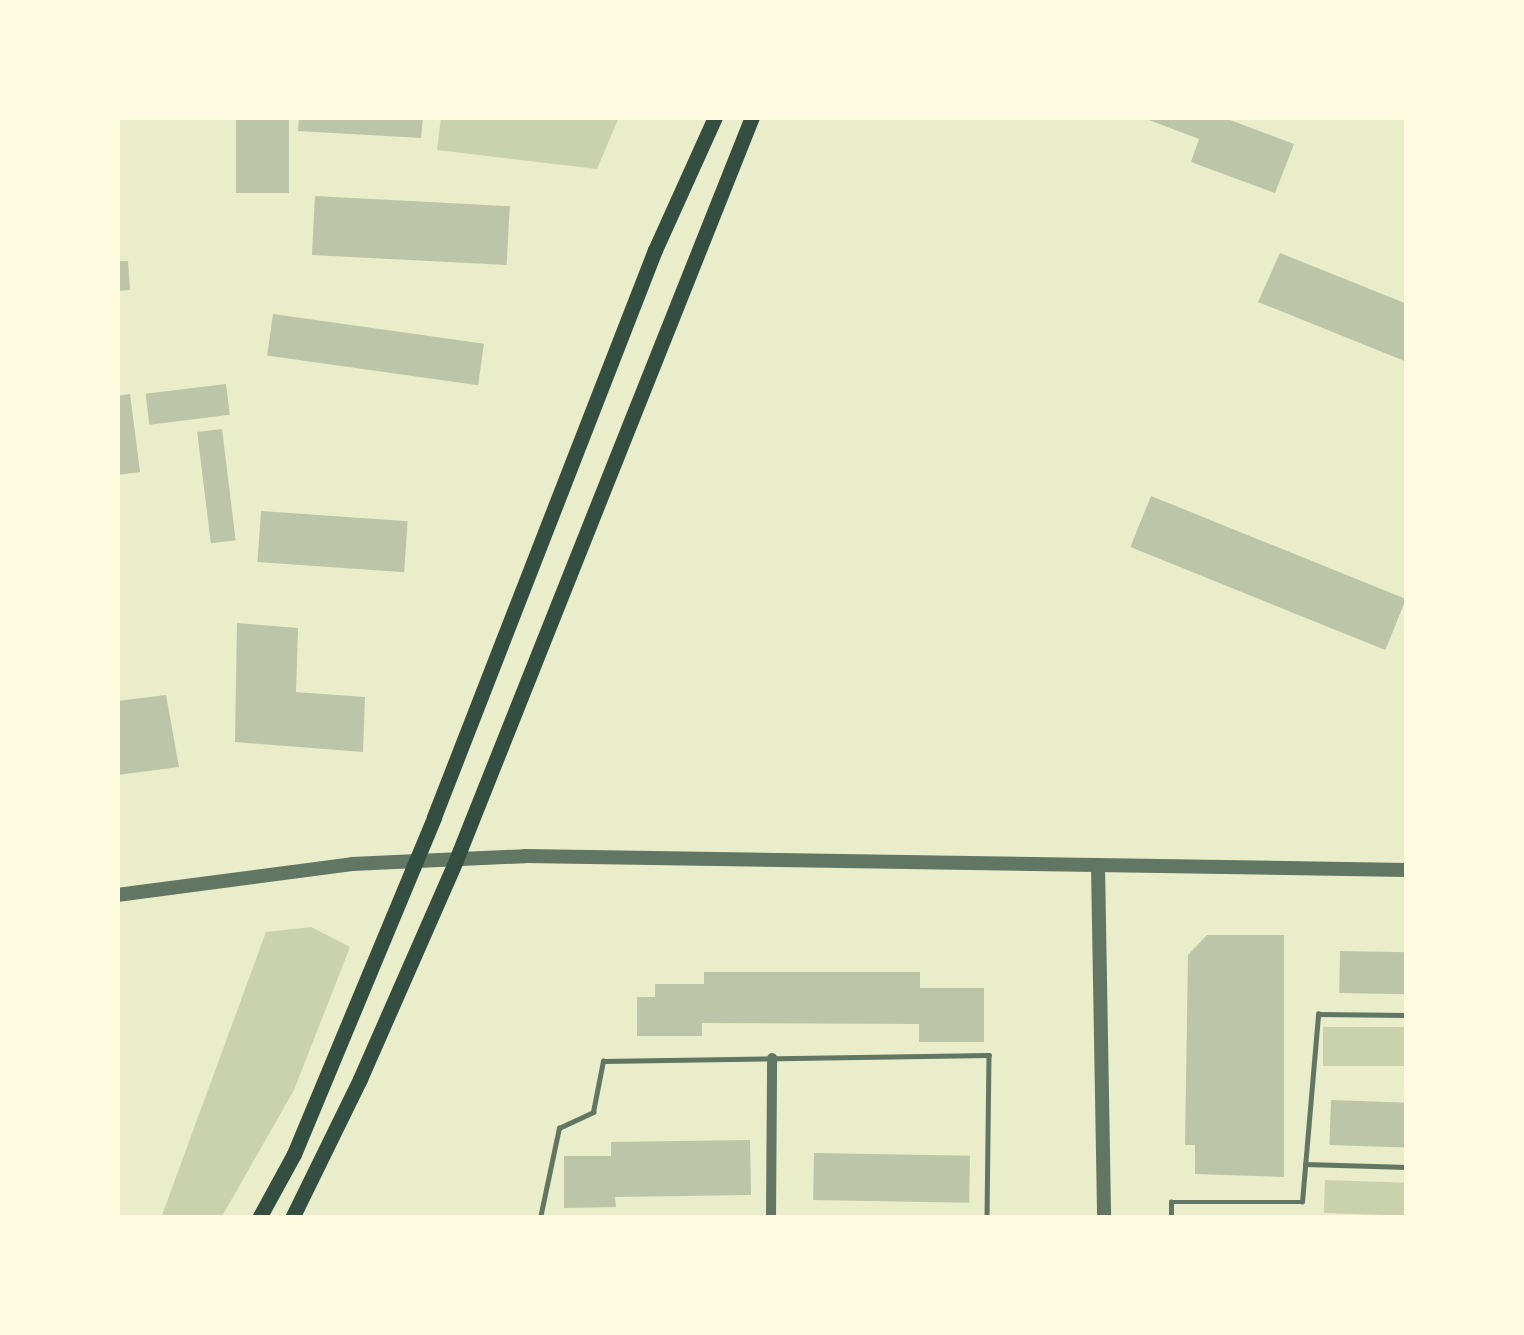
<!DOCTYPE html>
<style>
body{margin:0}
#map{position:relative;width:1524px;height:1335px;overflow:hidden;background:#e9edc9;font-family:Poppins,sans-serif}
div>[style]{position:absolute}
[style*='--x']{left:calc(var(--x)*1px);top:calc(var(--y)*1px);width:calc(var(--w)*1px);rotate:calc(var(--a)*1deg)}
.green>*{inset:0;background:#cad2ad;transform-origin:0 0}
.building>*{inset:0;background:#bcc5a7;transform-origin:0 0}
.service>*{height:4.5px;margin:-2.25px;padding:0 2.25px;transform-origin:2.25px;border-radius:2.25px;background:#617663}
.minor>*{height:10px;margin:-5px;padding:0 5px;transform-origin:5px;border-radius:5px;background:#617663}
.tertiary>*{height:14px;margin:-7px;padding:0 7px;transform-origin:7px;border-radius:7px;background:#617663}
.secondary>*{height:15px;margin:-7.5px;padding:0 7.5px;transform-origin:7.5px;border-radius:7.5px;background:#344e41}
span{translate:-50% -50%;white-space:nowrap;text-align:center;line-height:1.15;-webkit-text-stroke:10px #fefae0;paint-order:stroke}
.frame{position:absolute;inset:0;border:120px solid #fefae0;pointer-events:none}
</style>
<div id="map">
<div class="green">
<i style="clip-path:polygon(441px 117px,619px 117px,597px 169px,437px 150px)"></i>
<i style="clip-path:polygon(311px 927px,350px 947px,294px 1090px,221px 1218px,161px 1218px,266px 932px)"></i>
<i style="left:1323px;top:1027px;width:84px;height:39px"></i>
<i style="left:1325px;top:1180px;width:82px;height:33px;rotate:2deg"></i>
</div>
<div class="building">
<i style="left:236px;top:117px;width:53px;height:76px"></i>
<i style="clip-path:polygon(299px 117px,423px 117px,421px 138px,298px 131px)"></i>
<i style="clip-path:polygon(1141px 117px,1222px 117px,1294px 144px,1275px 193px,1191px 162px,1199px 139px)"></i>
<i style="left:315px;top:196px;width:195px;height:59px;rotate:3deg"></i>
<i style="clip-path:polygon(1280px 253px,1407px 304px,1407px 362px,1258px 302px)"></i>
<i style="clip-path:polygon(117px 261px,128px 261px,130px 290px,117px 291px)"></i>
<i style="left:273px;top:314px;width:213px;height:42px;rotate:8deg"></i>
<i style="left:226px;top:384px;width:31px;height:81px;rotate:83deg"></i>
<i style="clip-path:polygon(130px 394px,140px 472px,117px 475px,117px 396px)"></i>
<i style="left:222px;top:429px;width:112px;height:25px;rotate:83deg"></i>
<i style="left:1151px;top:496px;width:275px;height:55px;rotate:22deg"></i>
<i style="left:261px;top:511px;width:147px;height:51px;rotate:4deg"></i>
<i style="clip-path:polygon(237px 623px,298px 628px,296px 692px,365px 697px,363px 752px,235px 742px)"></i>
<i style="clip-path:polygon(166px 695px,179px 767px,117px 775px,117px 701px)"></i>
<i style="clip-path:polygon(1207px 935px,1284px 935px,1284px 1177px,1195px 1174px,1195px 1145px,1185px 1145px,1188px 955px)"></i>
<i style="left:1340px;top:951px;width:67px;height:42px;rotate:1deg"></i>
<i style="clip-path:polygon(704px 972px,920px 972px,920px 988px,984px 988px,984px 1042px,919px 1042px,919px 1024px,702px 1023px,702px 1036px,637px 1036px,637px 997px,655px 997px,655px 984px,704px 984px)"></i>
<i style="left:1331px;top:1100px;width:76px;height:45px;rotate:2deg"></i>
<i style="clip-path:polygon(750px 1140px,751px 1195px,615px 1197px,616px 1207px,564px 1208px,564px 1156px,611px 1156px,611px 1142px)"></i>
<i style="left:814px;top:1153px;width:156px;height:47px;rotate:1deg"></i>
</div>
<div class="service">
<i style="--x:1305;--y:1164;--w:102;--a:1.7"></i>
<i style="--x:540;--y:1218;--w:92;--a:-78.1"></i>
<i style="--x:559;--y:1128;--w:38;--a:-25"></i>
<i style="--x:593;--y:1112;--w:52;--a:-78.9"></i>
<i style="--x:603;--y:1061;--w:386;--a:-0.9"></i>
<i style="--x:989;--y:1055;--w:163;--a:90.7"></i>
<i style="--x:1171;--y:1218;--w:16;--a:-90"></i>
<i style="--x:1171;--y:1202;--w:131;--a:0"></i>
<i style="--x:1302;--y:1202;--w:189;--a:-85.1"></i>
<i style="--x:1318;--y:1014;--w:89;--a:0.6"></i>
</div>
<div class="minor">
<i style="--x:771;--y:1218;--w:160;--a:-89.6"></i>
</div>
<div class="tertiary">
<i style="--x:1098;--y:866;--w:352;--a:89"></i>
<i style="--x:117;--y:895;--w:237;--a:-7.5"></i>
<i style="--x:352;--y:864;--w:173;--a:-2.6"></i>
<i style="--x:525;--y:856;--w:882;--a:0.91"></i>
</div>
<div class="secondary">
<i style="--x:259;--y:1218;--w:73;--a:-61.3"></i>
<i style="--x:294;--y:1154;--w:365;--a:-67.4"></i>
<i style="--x:434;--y:817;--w:609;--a:-68.71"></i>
<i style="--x:655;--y:250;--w:146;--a:-65.7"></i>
<i style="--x:292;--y:1218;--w:155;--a:-63.9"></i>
<i style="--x:360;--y:1079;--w:239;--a:-66.3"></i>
<i style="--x:456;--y:860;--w:800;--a:-68.28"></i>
</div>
<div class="frame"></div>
</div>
